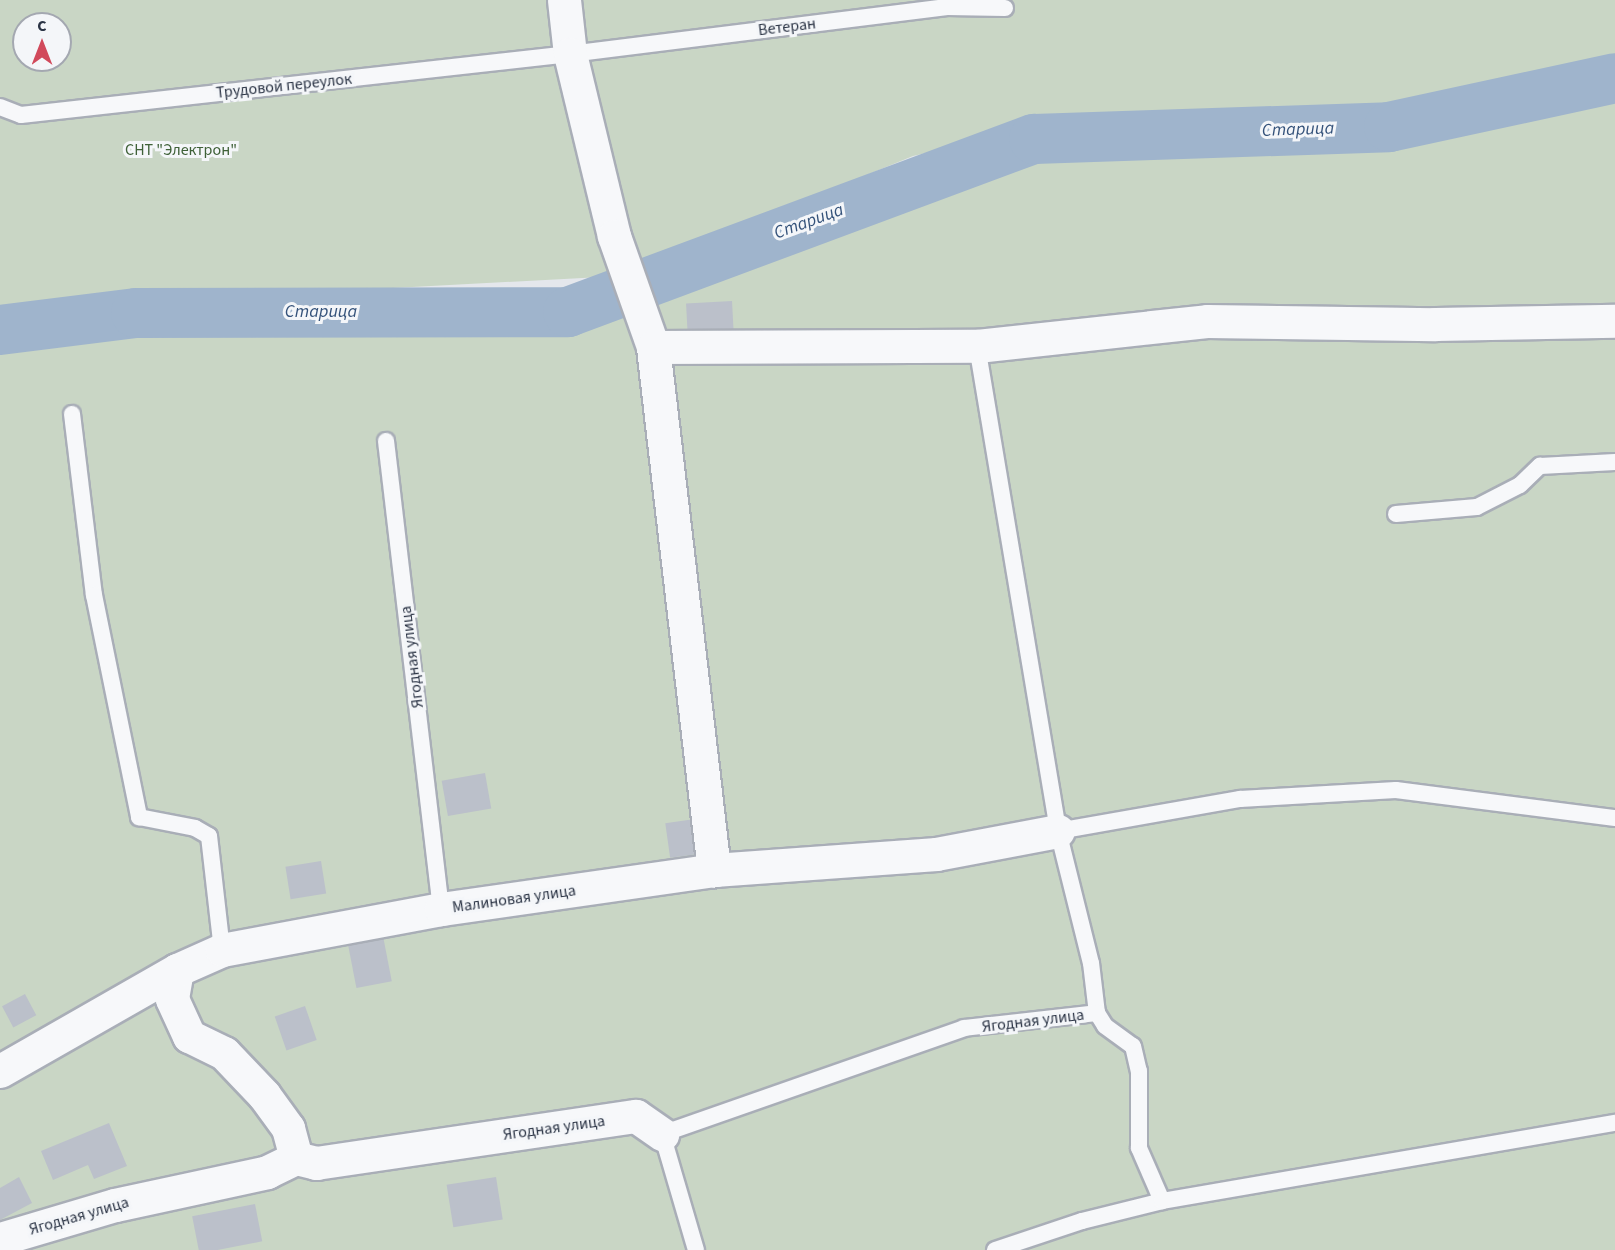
<!DOCTYPE html>
<meta charset="utf-8">
<style>
body{margin:0}
#map{position:relative;width:1615px;height:1250px;overflow:hidden;background:#e4e7ec;font-family:"Source Sans 3",sans-serif}
div>[style]{position:absolute}
[style*='--x']{left:calc(var(--x)*1px);top:calc(var(--y)*1px);width:calc(var(--w)*1px);rotate:calc(var(--a)*1deg)}
.green>*{inset:0;background:#c9d6c5}
.river>*{height:50px;margin:-25px;padding:0 25px;transform-origin:25px;border-radius:25px;background:#9fb4cc}
.building>*{inset:0;background:#bbc0ca;transform-origin:0 0}
.roads{filter:drop-shadow(2px 0 #a9aeb7) drop-shadow(-2px 0 #a9aeb7) drop-shadow(0 2px #a9aeb7) drop-shadow(0 -2px #a9aeb7)}
.lane>*{height:16px;margin:-8px;padding:0 8px;transform-origin:8px;border-radius:8px;background:#f7f8fa}
.street>*{height:33px;margin:-16.5px;padding:0 16.5px;transform-origin:16.5px;border-radius:16.5px;background:#f7f8fa}
span{translate:-50% -50%;white-space:nowrap;text-align:center;line-height:1.15;-webkit-text-stroke:6px #f4f6f9;paint-order:stroke}
.street-label{font-size:16px;color:#2b3445}
.park-label{font-size:16px;color:#3f6138}
.water-label{font-size:18px;color:#34527a;font-style:italic}
.north{position:absolute;left:12px;top:12px;width:60px;height:60px;box-sizing:border-box;background:#f4f6f9;border:2px solid #a4a8b1;border-radius:50%;rotate:0deg;font-size:16px;font-weight:700;line-height:24px;text-align:center;color:#2b3445}
.north::after{content:'';display:block;margin:auto;width:21px;height:27px;background:#d1495b;clip-path:polygon(50% 0,100% 100%,50% 72%,0 100%)}
</style>
<div id="map">
<div class="green">
<i style="clip-path:polygon(evenodd,0 0,1615px 0,1615px 74px,1584px 83px,1276px 126px,1043px 126px,913px 156px,620px 276px,0 309px,0 0,24px 24px,60px 24px,60px 60px,24px 60px,24px 24px)"></i>
<i style="clip-path:polygon(1615px 91px,1615px 1250px,0 1250px,0 334px,628px 317px,1011px 146px,1341px 146px)"></i>
</div>
<div class="river">
<i style="--x:0;--y:330;--w:137;--a:-7.1"></i>
<i style="--x:136;--y:313;--w:432;--a:-0.1"></i>
<i style="--x:568;--y:312;--w:497;--a:-20.4"></i>
<i style="--x:1034;--y:139;--w:355;--a:-1.9"></i>
<i style="--x:1389;--y:127;--w:231;--a:-12.2"></i>
</div>
<div class="building">
<i style="left:732px;top:301px;width:35px;height:46px;rotate:87deg"></i>
<i style="left:485px;top:773px;width:36px;height:44px;rotate:80deg"></i>
<i style="left:695px;top:819px;width:35px;height:30px;rotate:82deg"></i>
<i style="left:321px;top:861px;width:33px;height:36px;rotate:81deg"></i>
<i style="left:383px;top:936px;width:46px;height:36px;rotate:79deg"></i>
<i style="left:25px;top:994px;width:24px;height:26px;rotate:62deg"></i>
<i style="left:305px;top:1006px;width:36px;height:32px;rotate:71deg"></i>
<i style="clip-path:polygon(109px 1123px,127px 1166px,94px 1179px,88px 1165px,53px 1180px,41px 1151px)"></i>
<i style="clip-path:polygon(19px 1177px,32px 1203px,0 1220px,0 1188px)"></i>
<i style="left:496px;top:1177px;width:43px;height:50px;rotate:81deg"></i>
<i style="left:255px;top:1204px;width:38px;height:64px;rotate:79deg"></i>
</div>
<div class="roads">
<div class="lane">
<i style="--x:0;--y:107;--w:22;--a:21"></i>
<i style="--x:21;--y:115;--w:552;--a:-6.34"></i>
<i style="--x:570;--y:54;--w:380;--a:-7.1"></i>
<i style="--x:947;--y:7;--w:58;--a:1"></i>
<i style="--x:977;--y:346;--w:492;--a:80.5"></i>
<i style="--x:1058;--y:831;--w:136;--a:76"></i>
<i style="--x:1091;--y:963;--w:50;--a:83.2"></i>
<i style="--x:1097;--y:1013;--w:15;--a:58"></i>
<i style="--x:1105;--y:1026;--w:34;--a:36"></i>
<i style="--x:1133;--y:1046;--w:26;--a:77"></i>
<i style="--x:1139;--y:1071;--w:77;--a:90"></i>
<i style="--x:1139;--y:1148;--w:58;--a:66.5"></i>
<i style="--x:72;--y:414;--w:182;--a:83.1"></i>
<i style="--x:94;--y:595;--w:227;--a:78.5"></i>
<i style="--x:139;--y:817;--w:57;--a:11.1"></i>
<i style="--x:195;--y:828;--w:16;--a:30"></i>
<i style="--x:209;--y:836;--w:115;--a:83.5"></i>
<i style="--x:386;--y:441;--w:471;--a:83.3"></i>
<i style="--x:1396;--y:514;--w:81;--a:-4.9"></i>
<i style="--x:1477;--y:507;--w:48;--a:-27.1"></i>
<i style="--x:1520;--y:485;--w:28;--a:-44"></i>
<i style="--x:1540;--y:466;--w:75;--a:-3.1"></i>
<i style="--x:1058;--y:831;--w:185;--a:-10"></i>
<i style="--x:1240;--y:799;--w:156;--a:-3.3"></i>
<i style="--x:1396;--y:790;--w:221;--a:7.3"></i>
<i style="--x:696;--y:1250;--w:121;--a:-106.3"></i>
<i style="--x:662;--y:1134;--w:320;--a:-19.3"></i>
<i style="--x:964;--y:1028;--w:134;--a:-6.4"></i>
<i style="--x:995;--y:1250;--w:92;--a:-18.4"></i>
<i style="--x:1082;--y:1221;--w:82;--a:-14"></i>
<i style="--x:1162;--y:1201;--w:460;--a:-9.8"></i>
</div>
<div class="street">
<i style="--x:564;--y:0;--w:54;--a:83.7"></i>
<i style="--x:570;--y:54;--w:187;--a:76.4"></i>
<i style="--x:614;--y:236;--w:118;--a:70.6"></i>
<i style="--x:653;--y:347;--w:527;--a:83.35"></i>
<i style="--x:653;--y:347;--w:324;--a:-0.2"></i>
<i style="--x:977;--y:346;--w:231;--a:-6.2"></i>
<i style="--x:1207;--y:321;--w:228;--a:0.8"></i>
<i style="--x:1435;--y:324;--w:180;--a:-1"></i>
<i style="--x:177;--y:970;--w:29;--a:100"></i>
<i style="--x:172;--y:999;--w:41;--a:65.3"></i>
<i style="--x:189;--y:1036;--w:39;--a:26"></i>
<i style="--x:224;--y:1053;--w:58;--a:46.4"></i>
<i style="--x:264;--y:1095;--w:41;--a:54"></i>
<i style="--x:288;--y:1128;--w:31;--a:75"></i>
<i style="--x:0;--y:1071;--w:204;--a:-29.7"></i>
<i style="--x:177;--y:970;--w:49;--a:-24"></i>
<i style="--x:222;--y:950;--w:223;--a:-10.6"></i>
<i style="--x:441;--y:909;--w:276;--a:-8.1"></i>
<i style="--x:714;--y:870;--w:223;--a:-4.1"></i>
<i style="--x:936;--y:854;--w:124;--a:-10.7"></i>
<i style="--x:0;--y:1239;--w:120;--a:-16.5"></i>
<i style="--x:115;--y:1205;--w:156;--a:-12.2"></i>
<i style="--x:267;--y:1172;--w:32;--a:-26"></i>
<i style="--x:296;--y:1158;--w:21;--a:14"></i>
<i style="--x:316;--y:1163;--w:323;--a:-8.4"></i>
<i style="--x:636;--y:1116;--w:32;--a:35"></i>
</div>
</div>
<div class="street-label">
<span style="left:787px;top:27px;rotate:-7deg">Ветеран</span>
<span style="left:284px;top:86px;rotate:-6deg">Трудовой переулок</span>
<span style="left:412px;top:657px;rotate:-97deg">Ягодная улица</span>
<span style="left:514px;top:899px;rotate:-8deg">Малиновая улица</span>
<span style="left:1033px;top:1021px;rotate:-7deg">Ягодная улица</span>
<span style="left:554px;top:1128px;rotate:-8deg">Ягодная улица</span>
<span style="left:79px;top:1216px;rotate:-16deg">Ягодная улица</span>
</div>
<div class="park-label">
<span style="left:181px;top:150px">СНТ "Электрон"</span>
</div>
<div class="water-label">
<span style="left:1298px;top:130px;rotate:-2deg">Старица</span>
<span style="left:809px;top:222px;rotate:-20deg">Старица</span>
<span style="left:321px;top:312px">Старица</span>
</div>
<div class="north">С</div>
</div>
